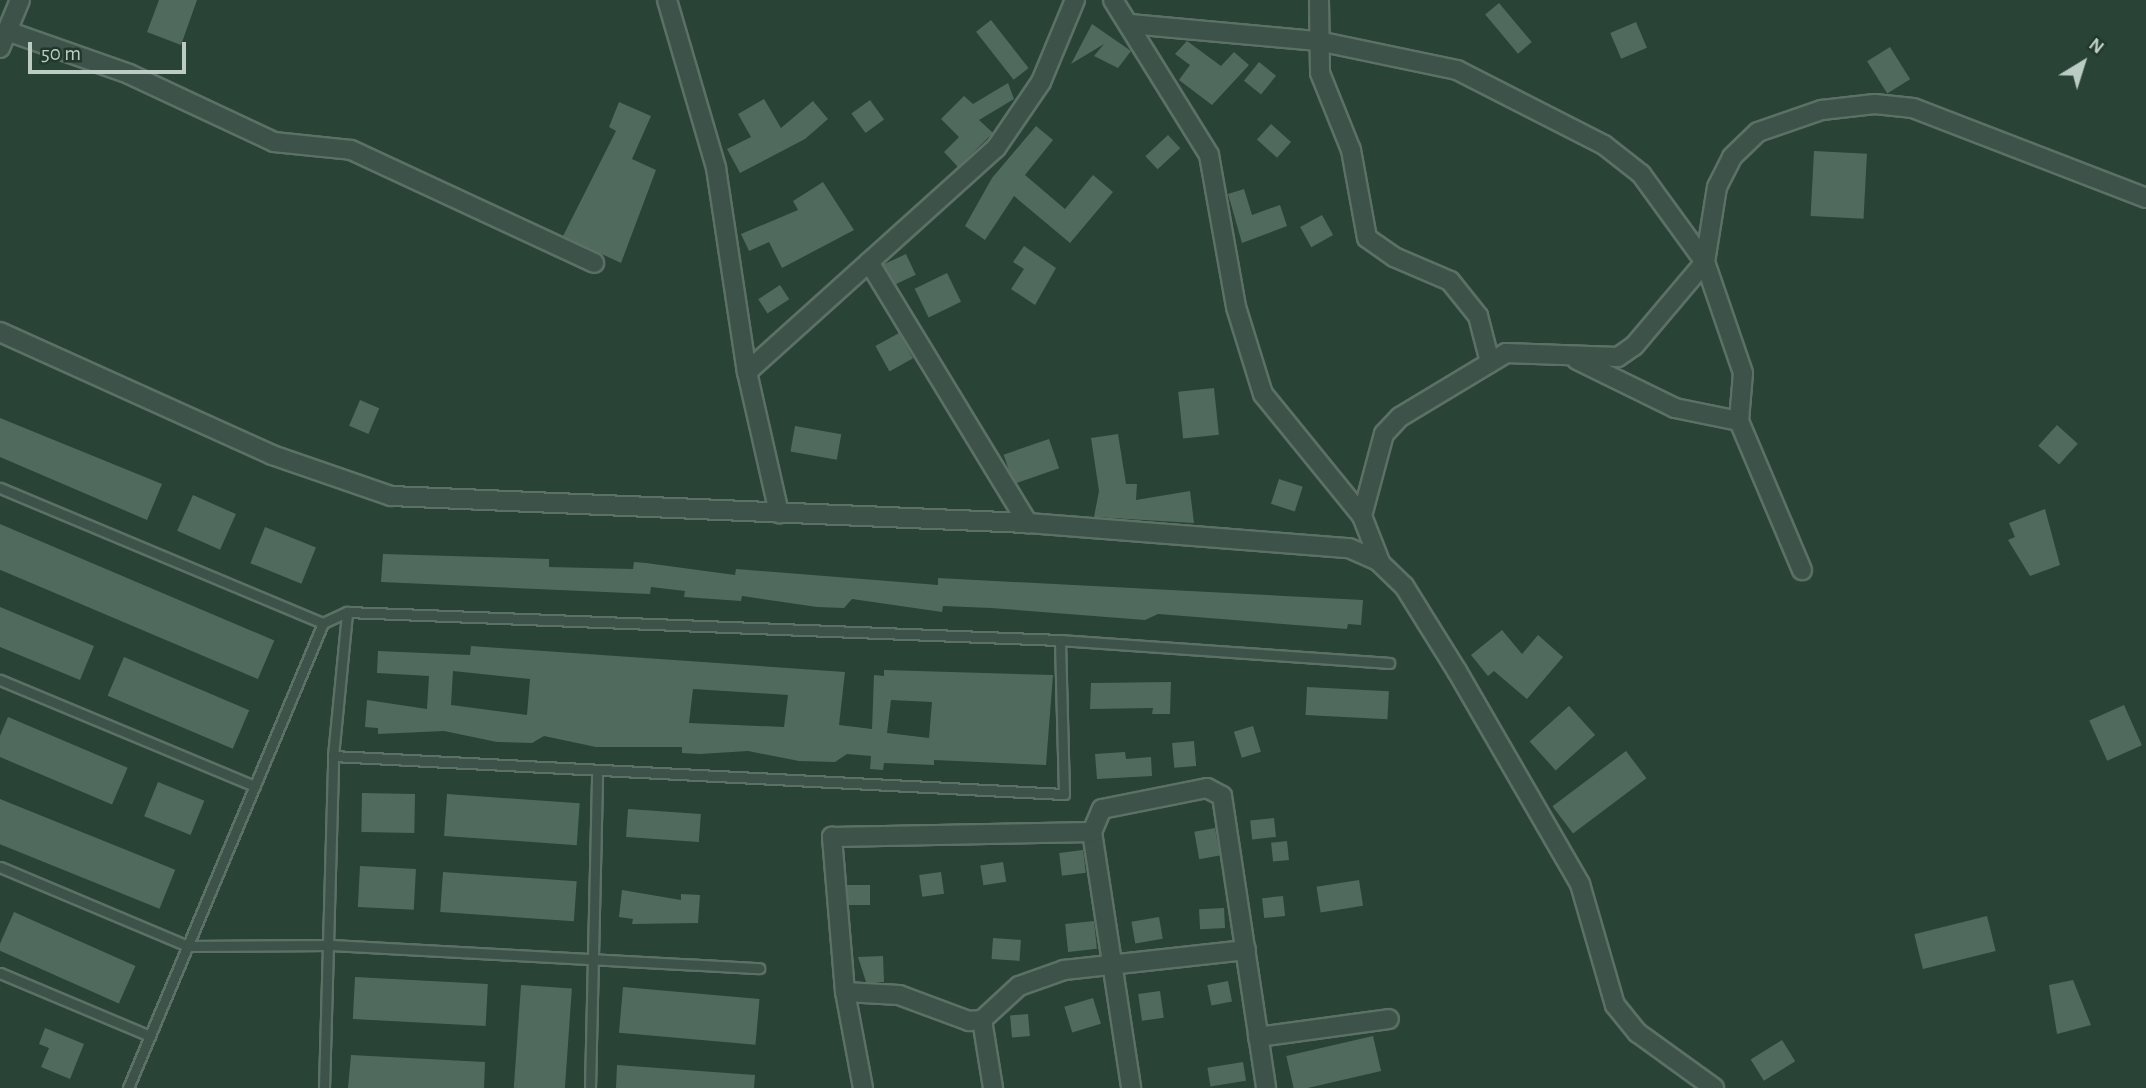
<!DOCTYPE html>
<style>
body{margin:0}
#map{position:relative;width:2146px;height:1088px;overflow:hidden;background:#294336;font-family:"Alegreya Sans",sans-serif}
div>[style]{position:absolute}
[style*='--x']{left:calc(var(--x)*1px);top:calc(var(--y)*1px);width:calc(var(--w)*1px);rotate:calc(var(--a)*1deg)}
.building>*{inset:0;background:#506b5e;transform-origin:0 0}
.roads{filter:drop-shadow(2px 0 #5c7066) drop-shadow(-2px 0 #5c7066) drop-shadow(0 2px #5c7066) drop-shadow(0 -2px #5c7066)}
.service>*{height:9px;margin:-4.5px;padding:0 4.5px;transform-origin:4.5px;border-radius:4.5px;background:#3d5248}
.minor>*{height:18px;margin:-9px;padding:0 9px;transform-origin:9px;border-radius:9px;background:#3d5248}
span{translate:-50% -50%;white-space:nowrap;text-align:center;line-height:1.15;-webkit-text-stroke:5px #22382d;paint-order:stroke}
.north{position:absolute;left:2048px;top:28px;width:70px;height:70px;-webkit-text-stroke:5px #22382d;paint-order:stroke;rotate:38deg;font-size:19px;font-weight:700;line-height:28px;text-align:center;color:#bbccc4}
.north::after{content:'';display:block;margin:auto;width:24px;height:32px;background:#bbccc4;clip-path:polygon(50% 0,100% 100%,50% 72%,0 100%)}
.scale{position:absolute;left:28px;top:42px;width:158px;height:32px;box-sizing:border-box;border:4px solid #bbccc4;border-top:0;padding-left:9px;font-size:21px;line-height:24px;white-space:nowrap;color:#bbccc4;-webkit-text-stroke:5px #22382d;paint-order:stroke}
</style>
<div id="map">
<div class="building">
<i style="clip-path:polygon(159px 0,197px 0,181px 45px,147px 32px)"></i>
<i style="left:1499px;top:3px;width:51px;height:18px;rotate:50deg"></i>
<i style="left:991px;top:20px;width:61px;height:19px;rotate:52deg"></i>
<i style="left:1636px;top:22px;width:28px;height:28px;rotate:67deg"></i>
<i style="clip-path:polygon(1092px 24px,1131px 51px,1118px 68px,1094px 56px,1104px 44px,1071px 64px)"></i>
<i style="clip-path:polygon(1187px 41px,1221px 66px,1234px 52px,1249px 65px,1212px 105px,1179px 80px,1190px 65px,1175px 54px)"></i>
<i style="left:1890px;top:47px;width:38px;height:27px;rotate:58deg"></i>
<i style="left:1259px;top:62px;width:22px;height:24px;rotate:39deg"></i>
<i style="clip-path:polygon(1008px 83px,1014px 99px,979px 120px,993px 133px,958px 167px,944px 152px,959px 137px,941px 119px,964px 96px,973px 104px)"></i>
<i style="clip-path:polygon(764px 99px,781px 128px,813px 101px,828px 119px,805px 139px,740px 173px,727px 149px,751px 137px,738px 114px)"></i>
<i style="left:870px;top:100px;width:24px;height:23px;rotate:54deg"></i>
<i style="clip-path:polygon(619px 102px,651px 116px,632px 159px,656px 170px,621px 263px,563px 236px,616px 131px,609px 127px)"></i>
<i style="left:1271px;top:124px;width:27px;height:21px;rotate:42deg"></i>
<i style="clip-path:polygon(1036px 126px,1053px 140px,1025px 175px,1065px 209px,1093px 175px,1113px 192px,1070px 243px,1014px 196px,985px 240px,965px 226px,992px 178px)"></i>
<i style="left:1168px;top:135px;width:18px;height:31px;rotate:47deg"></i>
<i style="left:1814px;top:151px;width:53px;height:65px;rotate:3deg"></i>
<i style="clip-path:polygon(823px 182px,854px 230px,782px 268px,769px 242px,749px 251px,741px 234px,798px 210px,793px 201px)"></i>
<i style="clip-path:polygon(1244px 189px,1252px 215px,1280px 205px,1287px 226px,1242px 243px,1228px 194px)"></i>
<i style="left:1322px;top:215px;width:23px;height:25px;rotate:61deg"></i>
<i style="clip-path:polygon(1024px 246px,1056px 268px,1035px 305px,1011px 289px,1024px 269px,1013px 262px)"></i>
<i style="left:906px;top:254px;width:23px;height:25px;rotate:65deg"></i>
<i style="left:947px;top:273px;width:32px;height:36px;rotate:64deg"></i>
<i style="left:780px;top:285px;width:17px;height:26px;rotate:57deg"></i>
<i style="left:899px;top:333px;width:29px;height:27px;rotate:61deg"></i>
<i style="left:1214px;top:388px;width:47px;height:36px;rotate:84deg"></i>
<i style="left:360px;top:400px;width:21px;height:28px;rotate:23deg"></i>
<i style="clip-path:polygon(0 418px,162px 484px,147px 520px,0 457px)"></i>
<i style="left:2057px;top:425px;width:28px;height:28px;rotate:42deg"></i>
<i style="left:795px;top:426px;width:47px;height:26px;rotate:10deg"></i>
<i style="clip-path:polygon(1118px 434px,1126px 484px,1137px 484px,1136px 500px,1190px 491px,1194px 523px,1094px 517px,1099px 491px,1091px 438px)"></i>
<i style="left:1049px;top:439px;width:31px;height:48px;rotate:71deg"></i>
<i style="left:1279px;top:479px;width:25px;height:26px;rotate:18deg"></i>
<i style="left:193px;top:495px;width:47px;height:39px;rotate:24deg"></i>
<i style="clip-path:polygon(2045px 509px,2060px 565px,2030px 576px,2008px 540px,2015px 537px,2009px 523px)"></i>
<i style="left:0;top:524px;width:298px;height:42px;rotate:23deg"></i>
<i style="left:265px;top:527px;width:55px;height:39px;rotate:22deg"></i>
<i style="clip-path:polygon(383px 554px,549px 559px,549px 567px,633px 569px,634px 562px,646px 563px,735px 575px,736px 569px,938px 585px,938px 578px,1363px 600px,1361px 625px,1348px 624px,1347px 629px,1158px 614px,1145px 620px,991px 608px,943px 606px,942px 612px,852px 599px,844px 608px,817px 607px,742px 596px,741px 601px,684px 597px,685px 591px,651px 587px,650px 594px,381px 582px)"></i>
<i style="clip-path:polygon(0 607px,94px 646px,80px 680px,0 647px)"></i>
<i style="clip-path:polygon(1502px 630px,1522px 654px,1538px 635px,1563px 657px,1527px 699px,1494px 671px,1488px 676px,1471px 655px)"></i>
<i style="clip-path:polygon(evenodd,471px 646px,845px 672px,839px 725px,872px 729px,874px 675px,884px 676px,884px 670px,1053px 675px,1046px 765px,934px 760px,934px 765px,884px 763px,883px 770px,870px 769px,871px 756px,847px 754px,835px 762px,799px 761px,748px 751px,700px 754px,682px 753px,682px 747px,596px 747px,544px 736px,532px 743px,497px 742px,444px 731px,378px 734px,378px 728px,365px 727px,367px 700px,427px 709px,429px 676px,377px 673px,378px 651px,470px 655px,471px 646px,453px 671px,530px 679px,527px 715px,451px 705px,453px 671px,471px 646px,693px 689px,788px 695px,784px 727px,689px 723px,693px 689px,471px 646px,891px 700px,932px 702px,929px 738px,887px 733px,891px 700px)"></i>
<i style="left:124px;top:657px;width:136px;height:42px;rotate:23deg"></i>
<i style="clip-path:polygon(1171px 682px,1170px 714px,1152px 714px,1153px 708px,1090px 709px,1091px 683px)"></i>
<i style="left:1307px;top:687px;width:82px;height:28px;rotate:3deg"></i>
<i style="left:2124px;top:705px;width:44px;height:38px;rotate:66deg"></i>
<i style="left:1569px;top:706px;width:39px;height:53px;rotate:48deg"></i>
<i style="left:8px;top:717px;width:130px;height:40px;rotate:23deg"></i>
<i style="left:1253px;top:726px;width:27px;height:20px;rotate:73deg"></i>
<i style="left:1194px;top:741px;width:25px;height:22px;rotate:85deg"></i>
<i style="left:1626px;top:751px;width:34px;height:92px;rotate:53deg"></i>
<i style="clip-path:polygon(1125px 752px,1126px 759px,1151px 757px,1152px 776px,1097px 779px,1095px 754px)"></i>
<i style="left:158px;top:782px;width:50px;height:37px;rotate:22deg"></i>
<i style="left:362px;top:793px;width:53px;height:39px;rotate:1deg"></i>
<i style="left:447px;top:794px;width:133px;height:42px;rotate:4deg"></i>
<i style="left:0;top:799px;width:189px;height:42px;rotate:22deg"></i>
<i style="left:628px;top:809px;width:73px;height:28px;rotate:4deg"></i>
<i style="left:1274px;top:818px;width:19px;height:24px;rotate:84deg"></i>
<i style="left:1215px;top:828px;width:28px;height:21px;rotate:80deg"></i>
<i style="left:1287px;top:841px;width:19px;height:16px;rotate:84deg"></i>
<i style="left:1083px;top:850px;width:23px;height:24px;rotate:83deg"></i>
<i style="left:1003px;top:862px;width:20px;height:23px;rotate:81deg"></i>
<i style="left:360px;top:866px;width:56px;height:41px;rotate:3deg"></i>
<i style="left:443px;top:872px;width:134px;height:40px;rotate:4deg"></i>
<i style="left:941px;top:872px;width:22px;height:22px;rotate:82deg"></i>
<i style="left:1359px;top:880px;width:26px;height:43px;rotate:81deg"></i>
<i style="left:847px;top:885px;width:23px;height:20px"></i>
<i style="clip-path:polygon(622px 890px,681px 900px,681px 894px,700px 895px,698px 923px,632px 924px,633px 919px,619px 917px)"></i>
<i style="left:1283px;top:896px;width:20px;height:21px;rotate:84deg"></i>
<i style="left:1224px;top:908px;width:20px;height:25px;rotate:87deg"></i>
<i style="left:14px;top:912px;width:133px;height:41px;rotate:24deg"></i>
<i style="left:1987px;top:916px;width:36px;height:75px;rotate:76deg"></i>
<i style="left:1159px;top:917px;width:22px;height:28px;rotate:80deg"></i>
<i style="left:1094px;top:921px;width:28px;height:29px;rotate:84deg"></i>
<i style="left:993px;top:938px;width:28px;height:21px;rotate:4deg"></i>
<i style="clip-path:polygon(883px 956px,884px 982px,866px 982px,858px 957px)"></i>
<i style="left:355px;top:977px;width:133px;height:42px;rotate:3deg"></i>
<i style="clip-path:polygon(2073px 980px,2091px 1025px,2057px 1034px,2049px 985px)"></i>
<i style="left:1228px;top:981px;width:21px;height:21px;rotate:79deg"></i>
<i style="left:521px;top:985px;width:51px;height:103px;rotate:4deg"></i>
<i style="left:623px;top:987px;width:137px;height:46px;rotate:5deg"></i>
<i style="left:1160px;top:991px;width:27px;height:22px;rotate:82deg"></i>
<i style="left:1093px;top:998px;width:27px;height:30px;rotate:73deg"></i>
<i style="left:1028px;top:1014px;width:22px;height:18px;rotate:85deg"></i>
<i style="clip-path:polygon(45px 1028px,84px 1044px,70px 1079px,41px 1067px,49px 1048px,39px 1044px)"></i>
<i style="left:1373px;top:1036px;width:36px;height:89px;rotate:77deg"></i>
<i style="left:1782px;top:1040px;width:25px;height:37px;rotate:58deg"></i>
<i style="clip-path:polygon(351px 1055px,485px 1062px,484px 1088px,348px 1088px)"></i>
<i style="left:1243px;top:1062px;width:19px;height:36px;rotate:81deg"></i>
<i style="clip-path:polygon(617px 1065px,755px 1075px,754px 1088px,616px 1088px)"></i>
</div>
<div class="roads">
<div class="service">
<i style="--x:0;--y:488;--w:350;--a:22.7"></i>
<i style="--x:323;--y:623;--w:504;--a:112.75"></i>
<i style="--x:323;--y:623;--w:26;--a:-25"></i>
<i style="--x:0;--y:680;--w:276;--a:22.6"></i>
<i style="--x:333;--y:756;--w:732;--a:2.98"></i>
<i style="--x:1064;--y:794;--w:154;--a:-91.5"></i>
<i style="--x:0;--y:867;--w:204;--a:22.8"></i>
<i style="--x:188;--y:946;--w:143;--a:-0.4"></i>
<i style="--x:331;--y:945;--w:429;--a:3.1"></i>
<i style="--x:0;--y:973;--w:163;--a:22.8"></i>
<i style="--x:324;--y:1088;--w:332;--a:-88.4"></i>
<i style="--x:333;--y:756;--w:145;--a:-84.4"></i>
<i style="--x:347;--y:612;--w:714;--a:2.25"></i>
<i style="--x:1060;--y:640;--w:330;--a:4"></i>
<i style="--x:590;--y:1088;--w:318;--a:-88.7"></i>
</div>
<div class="minor">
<i style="--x:667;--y:0;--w:175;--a:73.7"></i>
<i style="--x:716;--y:168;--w:206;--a:81.4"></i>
<i style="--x:747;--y:372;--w:145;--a:77.2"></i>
<i style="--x:1113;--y:0;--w:182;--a:58.2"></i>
<i style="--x:1209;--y:155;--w:154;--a:79.9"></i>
<i style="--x:1236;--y:307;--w:91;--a:72.8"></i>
<i style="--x:1263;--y:394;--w:157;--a:50.9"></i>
<i style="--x:1362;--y:516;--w:49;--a:68.6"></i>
<i style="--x:1319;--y:0;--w:73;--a:89.2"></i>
<i style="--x:1320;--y:73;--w:83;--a:68.1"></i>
<i style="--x:1351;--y:150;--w:89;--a:79.7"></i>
<i style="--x:1367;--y:238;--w:33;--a:35"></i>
<i style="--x:1394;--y:257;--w:61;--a:23.2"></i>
<i style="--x:1450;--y:281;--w:45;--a:51.3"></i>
<i style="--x:1478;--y:316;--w:48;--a:75.4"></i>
<i style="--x:1130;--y:24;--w:189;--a:5.2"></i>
<i style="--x:1318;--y:41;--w:142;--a:11.8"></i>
<i style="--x:1457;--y:70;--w:165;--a:27"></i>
<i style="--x:1604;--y:145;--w:47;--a:38.1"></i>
<i style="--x:1641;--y:174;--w:109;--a:54"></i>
<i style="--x:1705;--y:262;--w:117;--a:71.1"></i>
<i style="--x:1743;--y:373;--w:48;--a:94.8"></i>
<i style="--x:7;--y:31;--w:129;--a:19.4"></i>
<i style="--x:129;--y:74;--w:160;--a:25.1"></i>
<i style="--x:274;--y:142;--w:77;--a:5.9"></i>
<i style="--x:351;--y:150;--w:268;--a:24.9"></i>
<i style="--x:0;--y:48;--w:52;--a:-67.4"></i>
<i style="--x:869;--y:262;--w:306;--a:58.7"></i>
<i style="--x:0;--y:332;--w:299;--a:24.3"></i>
<i style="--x:272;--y:455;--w:126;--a:19"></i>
<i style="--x:391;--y:496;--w:638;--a:2.43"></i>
<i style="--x:1028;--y:523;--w:322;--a:4.5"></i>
<i style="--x:1349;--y:548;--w:32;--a:24"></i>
<i style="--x:1378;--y:561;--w:36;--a:44"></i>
<i style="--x:1404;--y:586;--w:100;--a:58.1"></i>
<i style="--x:1457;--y:671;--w:246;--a:60"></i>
<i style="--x:1580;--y:884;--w:126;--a:73.9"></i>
<i style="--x:1615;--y:1005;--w:36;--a:51"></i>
<i style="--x:1638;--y:1033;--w:94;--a:35.9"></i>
<i style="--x:1577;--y:360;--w:109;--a:26.1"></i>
<i style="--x:1675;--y:408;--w:65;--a:11.5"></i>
<i style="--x:1739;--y:421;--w:162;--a:67.1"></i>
<i style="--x:747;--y:372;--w:335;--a:-42"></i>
<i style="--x:996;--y:148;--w:80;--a:-55.7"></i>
<i style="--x:1041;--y:82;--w:89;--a:-67.5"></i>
<i style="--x:1362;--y:516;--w:85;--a:-75"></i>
<i style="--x:1384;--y:434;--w:23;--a:-47"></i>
<i style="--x:1400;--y:417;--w:124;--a:-31.1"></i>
<i style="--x:1506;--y:353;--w:112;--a:2"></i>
<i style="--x:1618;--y:357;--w:19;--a:-35"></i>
<i style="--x:1634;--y:346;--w:110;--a:-49.8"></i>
<i style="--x:1705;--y:262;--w:76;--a:-80.9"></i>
<i style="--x:1717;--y:187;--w:34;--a:-63"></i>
<i style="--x:1732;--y:157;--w:36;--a:-44"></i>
<i style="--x:1758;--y:132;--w:68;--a:-19"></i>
<i style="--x:1822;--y:110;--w:53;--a:-6.5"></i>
<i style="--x:1875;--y:104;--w:38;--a:6"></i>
<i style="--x:1913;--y:108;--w:250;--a:21.1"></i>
<i style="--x:1092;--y:832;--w:259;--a:81.3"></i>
<i style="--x:845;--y:992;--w:54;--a:3.2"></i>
<i style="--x:899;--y:995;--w:75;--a:20.4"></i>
<i style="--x:969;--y:1021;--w:13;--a:-4"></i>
<i style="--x:982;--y:1020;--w:50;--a:-42.6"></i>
<i style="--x:1019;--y:986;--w:48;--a:-19.6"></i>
<i style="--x:1064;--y:970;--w:183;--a:-6.3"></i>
<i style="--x:982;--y:1020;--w:69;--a:80.8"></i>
<i style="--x:1258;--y:1037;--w:132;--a:-7.8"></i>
<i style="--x:863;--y:1088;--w:98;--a:-100.6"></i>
<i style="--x:845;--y:992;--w:156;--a:-94.8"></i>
<i style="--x:832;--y:837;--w:260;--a:-1.1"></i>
<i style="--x:1092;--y:832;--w:25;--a:-67"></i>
<i style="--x:1102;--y:809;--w:107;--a:-11.3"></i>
<i style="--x:1207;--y:788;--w:17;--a:28"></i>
<i style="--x:1222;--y:796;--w:295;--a:81.4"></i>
</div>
</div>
<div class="north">N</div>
<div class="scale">50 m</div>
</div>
